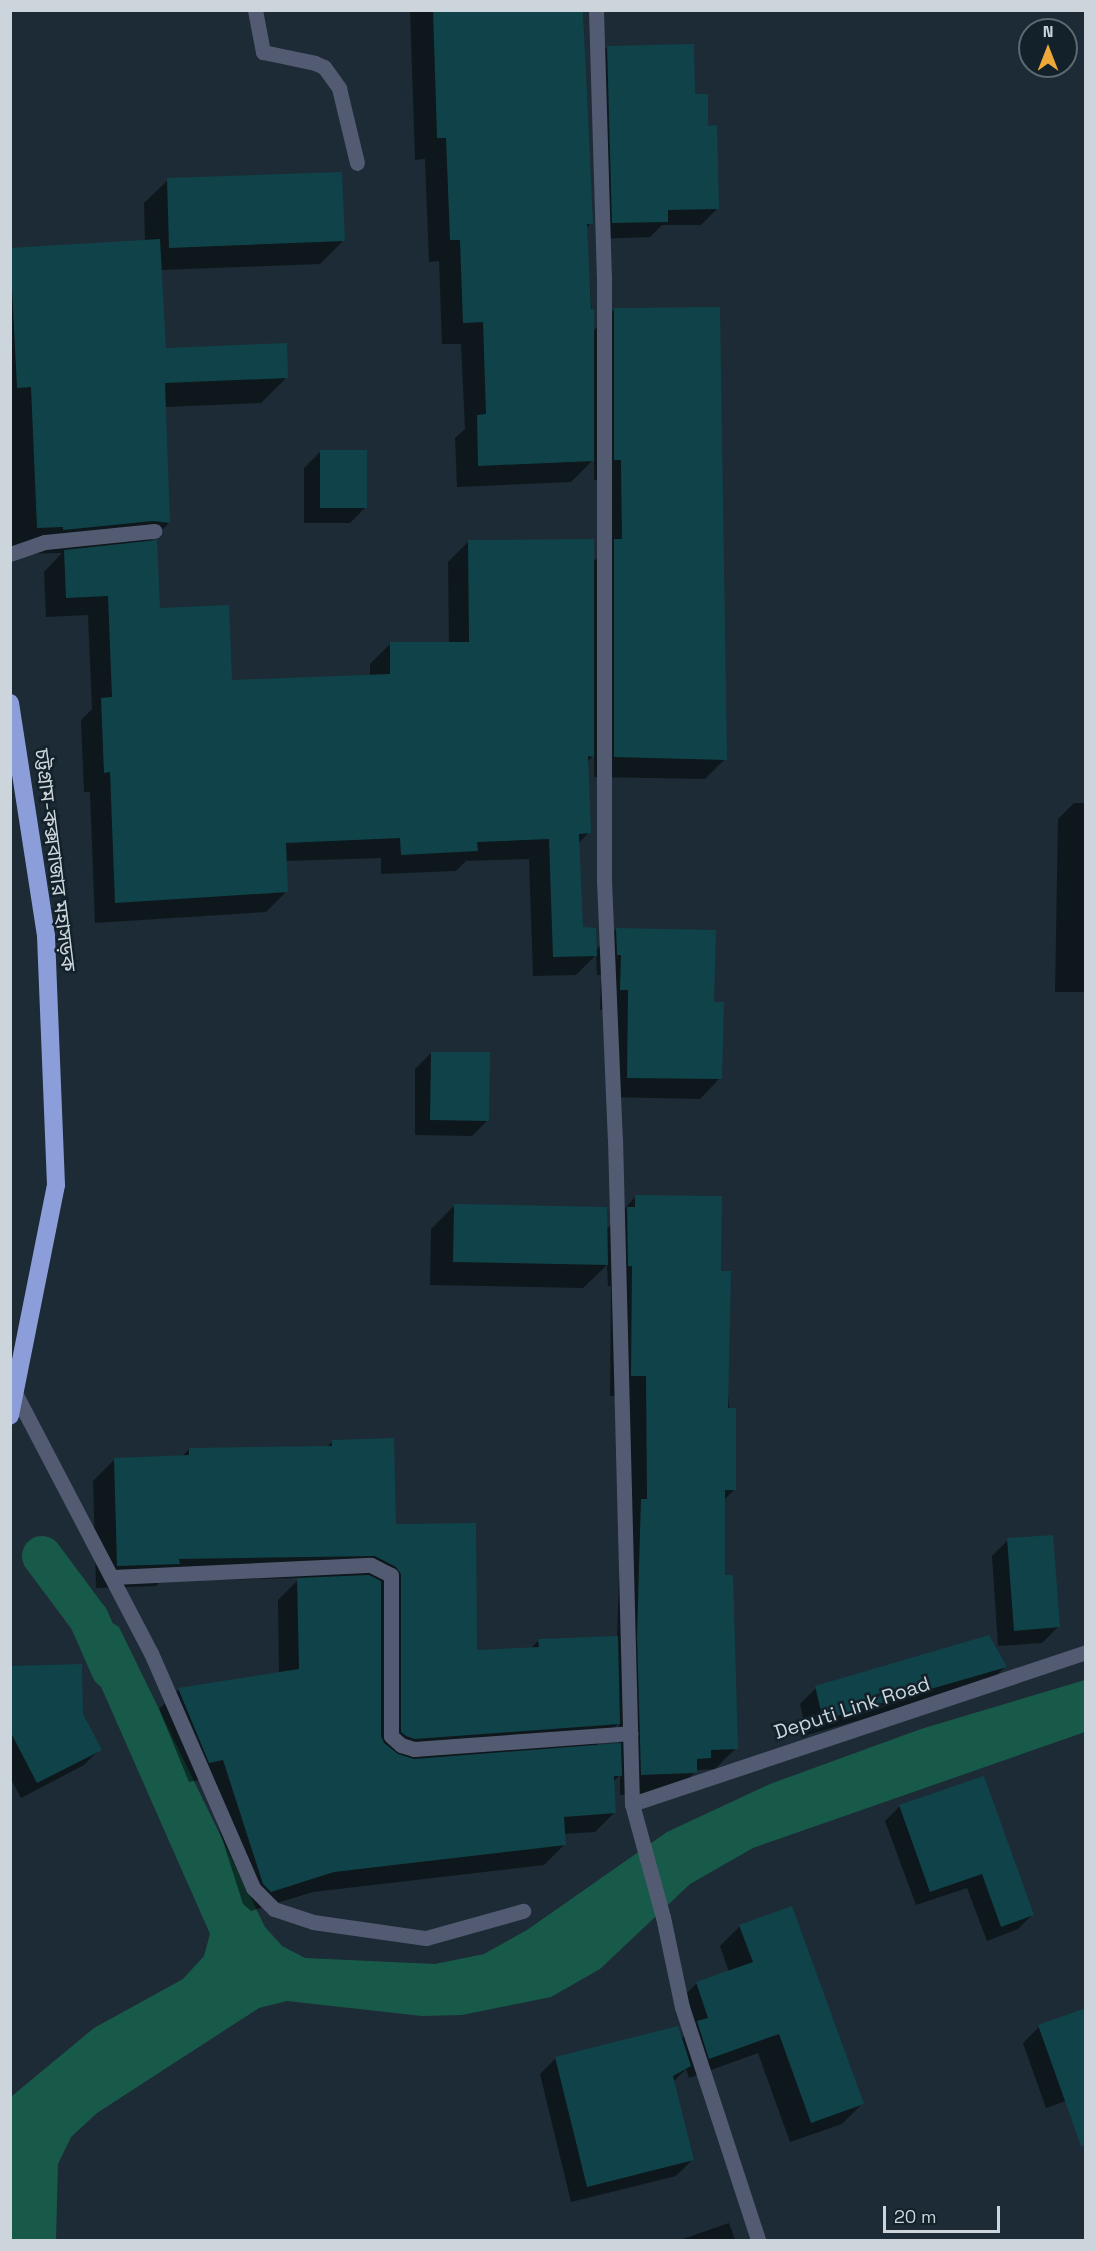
<!DOCTYPE html>
<meta charset="utf-8">
<style>
body{margin:0}
#map{position:relative;width:1096px;height:2251px;overflow:hidden;background:#1c2b35;font-family:"Space Grotesk","Noto Sans Bengali",sans-serif}
div>[style]{position:absolute}
.water>*{inset:0;background:#185a4a}
.shadow>*{inset:0;background:#0007}
.canal>*{height:40px;margin:-20px;padding:0 20px;transform-origin:20px;border-radius:20px;background:#185a4a}
.building>*{inset:0;background:#104349}
.minor>*{height:15px;margin:-7.5px;padding:0 7.5px;transform-origin:7.5px;border-radius:7.5px;background:#535b73}
.highway>*{height:18px;margin:-9px;padding:0 9px;transform-origin:9px;border-radius:9px;background:#8b9ed9}
span{translate:-50% -50%;white-space:nowrap;text-align:center;line-height:1.15;-webkit-text-stroke:5px #13212b;paint-order:stroke}
.street-label{font-size:20px;color:#ccd5db}
.frame{position:absolute;inset:0;border:12px solid #ccd5db;pointer-events:none}
.north{position:absolute;left:1018px;top:18px;width:60px;height:60px;box-sizing:border-box;background:#13212b;border:2px solid #5d6971;border-radius:50%;rotate:0deg;font-size:16px;font-weight:700;line-height:24px;text-align:center;color:#ccd5db}
.north::after{content:'';display:block;margin:auto;width:21px;height:27px;background:#eca93a;clip-path:polygon(50% 0,100% 100%,50% 72%,0 100%)}
.scale{position:absolute;left:883px;top:2206px;width:117px;height:27px;box-sizing:border-box;border:3px solid #ccd5db;border-top:0;padding-left:8px;font-size:18px;line-height:21px;white-space:nowrap;color:#ccd5db;-webkit-text-stroke:4px #13212b;paint-order:stroke}
</style>
<div id="map">
<div class="water">
<div style="clip-path:polygon(89px 1619px,106px 1619px,119px 1627px,265px 1927px,282px 1946px,305px 1958px,435px 1964px,484px 1954px,527px 1930px,667px 1832px,770px 1784px,921px 1729px,1085px 1680px,1085px 1732px,753px 1848px,690px 1884px,600px 1969px,551px 1997px,462px 2015px,422px 2016px,287px 2001px,259px 2008px,97px 2113px,71px 2137px,58px 2164px,56px 2240px,11px 2240px,12px 2096px,94px 2028px,183px 1979px,204px 1956px,210px 1934px,84px 1648px,81px 1634px)"></div>
</div>
<div class="shadow">
<div style="clip-path:polygon(410px 10px,583px 10px,591px 223px,586px 228px,593px 331px,614px 310px,725px 759px,705px 779px,594px 777px,594px 755px,587px 762px,589px 832px,578px 844px,581px 929px,596px 950px,616px 929px,713px 1003px,720px 1078px,700px 1099px,607px 1097px,608px 1010px,600px 1010px,601px 975px,597px 975px,596px 955px,576px 975px,533px 976px,529px 859px,466px 861px,456px 871px,381px 874px,381px 858px,285px 861px,286px 892px,266px 912px,95px 923px,90px 792px,84px 792px,81px 720px,92px 709px,88px 615px,46px 617px,44px 572px,62px 553px,11px 554px,10px 249px,145px 241px,144px 203px,168px 180px,343px 241px,320px 264px,160px 270px,164px 349px,287px 377px,261px 403px,165px 407px,169px 523px,150px 542px,159px 610px,230px 682px,370px 676px,370px 664px,391px 643px,449px 643px,448px 562px,468px 542px,593px 562px,603px 552px,601px 480px,594px 480px,594px 459px,571px 482px,457px 487px,455px 438px,465px 429px,461px 344px,442px 344px,439px 261px,429px 262px,425px 159px,415px 160px)"></div>
<div style="clip-path:polygon(607px 47px,694px 96px,707px 127px,717px 209px,701px 225px,662px 225px,650px 237px,597px 239px,591px 63px)"></div>
<div style="clip-path:polygon(321px 451px,366px 507px,350px 523px,304px 523px,304px 468px)"></div>
<div style="clip-path:polygon(1074px 803px,1086px 803px,1086px 992px,1055px 992px,1058px 819px)"></div>
<div style="clip-path:polygon(431px 1053px,488px 1120px,472px 1136px,415px 1135px,415px 1069px)"></div>
<div style="clip-path:polygon(evenodd,636px 1196px,719px 1273px,735px 1489px,724px 1500px,723px 1576px,736px 1748px,715px 1769px,697px 1770px,675px 1792px,620px 1795px,620px 1775px,613px 1782px,615px 1812px,595px 1832px,563px 1834px,564px 1845px,544px 1865px,313px 1892px,251px 1911px,243px 1904px,203px 1779px,189px 1782px,159px 1709px,179px 1689px,279px 1673px,278px 1600px,300px 1578px,161px 1581px,156px 1586px,96px 1588px,93px 1481px,115px 1459px,182px 1457px,189px 1449px,327px 1447px,333px 1441px,395px 1526px,476px 1652px,530px 1649px,539px 1640px,617px 1638px,625px 1396px,610px 1396px,611px 1286px,608px 1286px,607px 1265px,583px 1288px,430px 1285px,431px 1229px,455px 1205px,606px 1230px,636px 1196px,619px 1723px,619px 1745px,595px 1747px,619px 1723px)"></div>
<div style="clip-path:polygon(1008px 1540px,1058px 1627px,1042px 1643px,998px 1646px,992px 1556px)"></div>
<div style="clip-path:polygon(10px 1667px,82px 1715px,100px 1749px,84px 1765px,21px 1798px,10px 1777px)"></div>
<div style="clip-path:polygon(1005px 1667px,989px 1683px,807px 1735px,800px 1704px,816px 1688px)"></div>
<div style="clip-path:polygon(900px 1806px,1032px 1915px,1018px 1929px,987px 1941px,967px 1888px,916px 1905px,885px 1821px)"></div>
<div style="clip-path:polygon(740px 1926px,862px 2104px,842px 2124px,790px 2142px,758px 2053px,689px 2078px,686px 2069px,673px 2082px,692px 2160px,676px 2176px,571px 2202px,540px 2074px,556px 2058px,681px 2039px,686px 2034px,676px 2004px,696px 1984px,729px 1972px,720px 1946px)"></div>
<div style="clip-path:polygon(1039px 2027px,1086px 2094px,1046px 2108px,1023px 2043px)"></div>
<div style="clip-path:polygon(729px 2223px,735px 2240px,680px 2240px)"></div>
</div>
<div class="canal">
<div style="left:42px;top:1556px;width:79px;rotate:53.3deg"></div>
<div style="left:89px;top:1619px;width:55px;rotate:66.3deg"></div>
</div>
<div class="building">
<div style="clip-path:polygon(433px 10px,583px 10px,593px 224px,587px 224px,591px 309px,594px 309px,594px 461px,478px 466px,477px 415px,486px 414px,483px 322px,463px 323px,460px 240px,450px 240px,446px 138px,437px 138px)"></div>
<div style="clip-path:polygon(694px 44px,695px 94px,708px 94px,708px 126px,717px 125px,719px 209px,668px 210px,668px 222px,612px 223px,607px 46px)"></div>
<div style="clip-path:polygon(342px 172px,345px 241px,169px 248px,167px 178px)"></div>
<div style="clip-path:polygon(160px 239px,166px 348px,287px 343px,288px 378px,165px 383px,170px 523px,153px 521px,63px 530px,63px 527px,37px 528px,31px 387px,17px 388px,10px 248px)"></div>
<div style="clip-path:polygon(720px 307px,727px 760px,614px 757px,614px 539px,622px 539px,621px 465px,621px 460px,614px 460px,614px 308px)"></div>
<div style="clip-path:polygon(320px 450px,367px 450px,367px 508px,320px 508px)"></div>
<div style="clip-path:polygon(594px 539px,594px 757px,588px 756px,591px 833px,579px 834px,583px 927px,596px 928px,597px 956px,553px 957px,549px 839px,477px 842px,478px 851px,401px 855px,400px 838px,286px 843px,288px 892px,115px 903px,110px 772px,104px 773px,101px 698px,112px 697px,108px 596px,66px 598px,64px 550px,157px 540px,160px 608px,229px 605px,232px 680px,390px 674px,390px 642px,469px 642px,468px 540px)"></div>
<div style="clip-path:polygon(616px 928px,716px 930px,714px 1002px,724px 1002px,722px 1079px,627px 1078px,628px 990px,620px 990px,621px 955px,617px 955px)"></div>
<div style="clip-path:polygon(431px 1052px,490px 1052px,489px 1121px,430px 1120px)"></div>
<div style="clip-path:polygon(635px 1195px,722px 1196px,721px 1271px,731px 1271px,728px 1408px,736px 1408px,736px 1490px,725px 1490px,725px 1575px,733px 1575px,738px 1749px,711px 1750px,711px 1758px,697px 1759px,697px 1772px,693px 1773px,641px 1775px,637px 1635px,641px 1499px,647px 1499px,646px 1376px,631px 1376px,632px 1266px,628px 1266px,627px 1207px,635px 1207px)"></div>
<div style="clip-path:polygon(454px 1204px,607px 1207px,608px 1265px,453px 1262px)"></div>
<div style="clip-path:polygon(394px 1438px,396px 1524px,476px 1523px,477px 1650px,539px 1647px,538px 1639px,618px 1636px,620px 1724px,415px 1739px,406px 1736px,401px 1732px,401px 1574px,396px 1567px,375px 1556px,179px 1559px,180px 1564px,117px 1566px,114px 1458px,189px 1455px,189px 1448px,332px 1446px,332px 1440px)"></div>
<div style="clip-path:polygon(1053px 1535px,1060px 1627px,1014px 1631px,1007px 1538px)"></div>
<div style="clip-path:polygon(369px 1575px,381px 1581px,381px 1736px,384px 1743px,398px 1754px,414px 1759px,621px 1743px,622px 1776px,614px 1776px,616px 1813px,564px 1817px,566px 1845px,334px 1872px,271px 1892px,263px 1884px,223px 1760px,209px 1763px,178px 1688px,299px 1669px,297px 1578px)"></div>
<div style="clip-path:polygon(989px 1635px,1007px 1667px,823px 1720px,815px 1686px)"></div>
<div style="clip-path:polygon(82px 1664px,83px 1714px,102px 1750px,37px 1783px,10px 1731px,10px 1666px)"></div>
<div style="clip-path:polygon(984px 1776px,1034px 1915px,1001px 1927px,982px 1874px,930px 1892px,899px 1805px)"></div>
<div style="clip-path:polygon(792px 1906px,864px 2104px,811px 2123px,779px 2034px,709px 2059px,697px 2021px,708px 2018px,696px 1982px,753px 1962px,739px 1925px)"></div>
<div style="clip-path:polygon(1086px 2008px,1086px 2145px,1081px 2146px,1038px 2025px)"></div>
<div style="clip-path:polygon(678px 2026px,691px 2066px,673px 2076px,694px 2160px,587px 2187px,555px 2057px)"></div>
</div>
<div class="minor">
<div style="left:255px;top:10px;width:43px;rotate:79.2deg"></div>
<div style="left:263px;top:52px;width:53px;rotate:11.9deg"></div>
<div style="left:315px;top:63px;width:10px;rotate:24deg"></div>
<div style="left:324px;top:67px;width:26px;rotate:54deg"></div>
<div style="left:339px;top:88px;width:77px;rotate:76.5deg"></div>
<div style="left:596px;top:10px;width:268px;rotate:88.3deg"></div>
<div style="left:604px;top:278px;width:602px;rotate:90deg"></div>
<div style="left:604px;top:880px;width:258px;rotate:87.6deg"></div>
<div style="left:615px;top:1138px;width:666px;rotate:88.54deg"></div>
<div style="left:632px;top:1804px;width:117px;rotate:74.7deg"></div>
<div style="left:663px;top:1917px;width:92px;rotate:78.1deg"></div>
<div style="left:682px;top:2007px;width:245px;rotate:71.9deg"></div>
<div style="left:10px;top:554px;width:37px;rotate:-19deg"></div>
<div style="left:45px;top:542px;width:110px;rotate:-5.8deg"></div>
<div style="left:15px;top:1393px;width:293px;rotate:62.4deg"></div>
<div style="left:151px;top:1653px;width:256px;rotate:66.5deg"></div>
<div style="left:253px;top:1888px;width:30px;rotate:45deg"></div>
<div style="left:274px;top:1909px;width:41px;rotate:18.4deg"></div>
<div style="left:313px;top:1922px;width:114px;rotate:8.1deg"></div>
<div style="left:426px;top:1938px;width:101px;rotate:-15.6deg"></div>
<div style="left:113px;top:1577px;width:258px;rotate:-2.7deg"></div>
<div style="left:371px;top:1565px;width:22px;rotate:27deg"></div>
<div style="left:391px;top:1575px;width:161px;rotate:90deg"></div>
<div style="left:391px;top:1736px;width:13px;rotate:42deg"></div>
<div style="left:401px;top:1745px;width:14px;rotate:17deg"></div>
<div style="left:414px;top:1749px;width:217px;rotate:-4.2deg"></div>
<div style="left:632px;top:1804px;width:479px;rotate:-18.5deg"></div>
</div>
<div class="highway">
<div style="left:10px;top:703px;width:236px;rotate:81.2deg"></div>
<div style="left:46px;top:936px;width:249px;rotate:87.7deg"></div>
<div style="left:56px;top:1185px;width:235px;rotate:101.3deg"></div>
</div>
<div class="street-label">
<span style="left:55px;top:860px;rotate:83deg">চট্টগ্রাম-কক্সবাজার মহাসড়ক</span>
<span style="left:852px;top:1708px;rotate:-18deg">Deputi Link Road</span>
</div>
<div class="frame"></div>
<div class="north">N</div>
<div class="scale">20 m</div>
</div>
